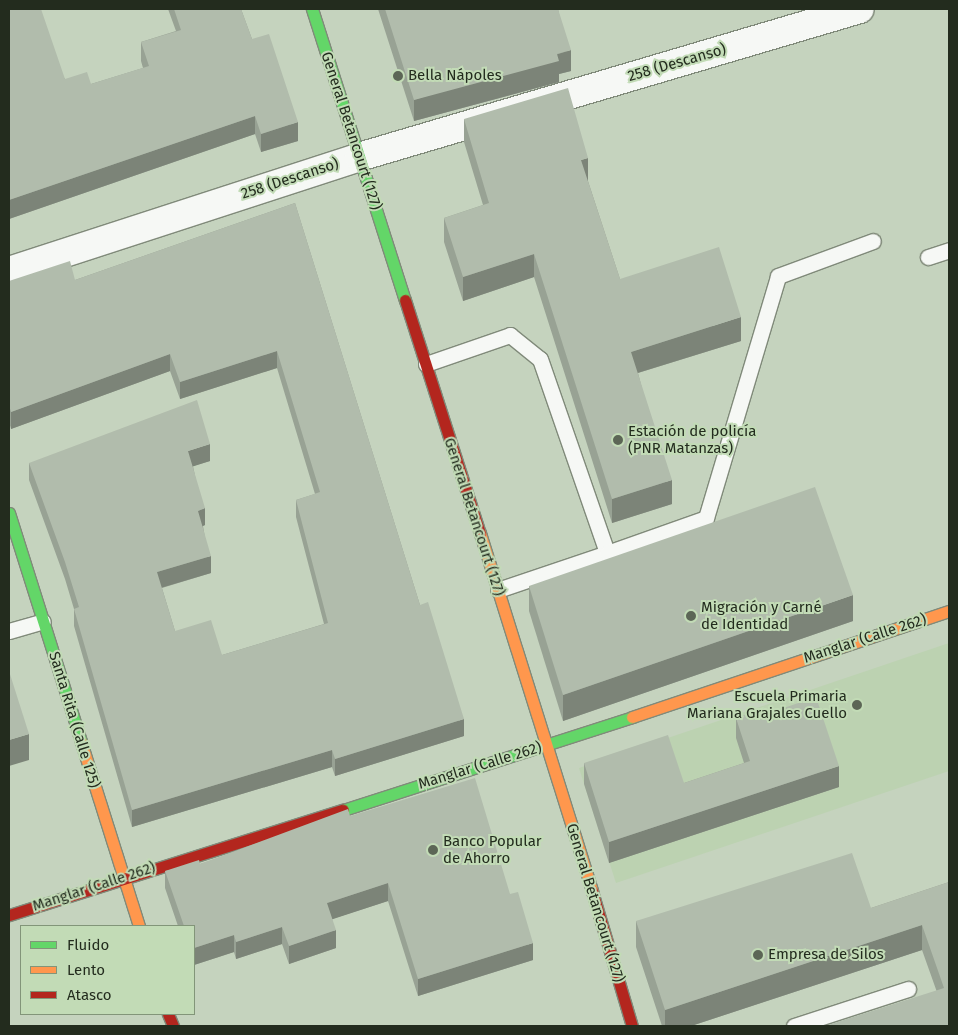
<!DOCTYPE html>
<meta charset="utf-8">
<style>
body{margin:0}
#map{position:relative;width:958px;height:1035px;overflow:hidden;background:#c5d3be;font-family:"Fira Sans",sans-serif}
div>[style]{position:absolute}
.built>*{inset:0;background:#bcd2b1}
.roads{filter:drop-shadow(1px 0 #808a7a) drop-shadow(-1px 0 #808a7a) drop-shadow(0 1px #808a7a) drop-shadow(0 -1px #808a7a)}
.lane>*{height:15px;margin:-7.5px;padding:0 7.5px;transform-origin:7.5px;border-radius:7.5px;background:#f6f8f5}
.street>*{height:28px;margin:-14px;padding:0 14px;transform-origin:14px;border-radius:14px;background:#f6f8f5}
.fast>*{height:11px;margin:-5.5px;padding:0 5.5px;transform-origin:5.5px;border-radius:5.5px;background:#63d668}
.slow>*{height:11px;margin:-5.5px;padding:0 5.5px;transform-origin:5.5px;border-radius:5.5px;background:#ff974d}
.jam>*{height:11px;margin:-5.5px;padding:0 5.5px;transform-origin:5.5px;border-radius:5.5px;background:#b3261e}
.wall>*{inset:0;background:#98a294}
.shaded-wall>*{inset:0;background:#7c8478}
.building>*{inset:0;background:#b1bcac}
.dots>*{width:14px;height:14px;translate:-50% -50%;box-sizing:border-box;border:2px solid #c2dbb6;border-radius:50%}
span{translate:-50% -50%;white-space:nowrap;text-align:center;line-height:1.15;-webkit-text-stroke:4px #c2dbb6;paint-order:stroke}
.street-label{font-size:15px;color:#232c1e}
.poi-label{font-size:15px;color:#232c1e}
.left{translate:0 -50%;text-align:left}
.right{translate:-100% -50%;text-align:right}
.frame{position:absolute;inset:0;border:10px solid #232c1e;pointer-events:none}
.legend{position:absolute;left:20px;top:925px;width:175px;height:90px;box-sizing:border-box;background:#c2dbb6;border:1px solid #829579;margin:0;padding:6px 9px;list-style:none;font-size:15px;color:#232c1e}
.legend li{display:flex;align-items:center;gap:10px;height:25px}
.legend b{width:25px;border:1px solid #829579}
</style>
<div id="map">
<div class="built">
<div style="clip-path:polygon(949px 643px,949px 771px,616px 883px,579px 768px)"></div>
</div>
<div class="roads">
<div class="lane">
<div style="left:928px;top:257px;width:22px;rotate:-18deg"></div>
<div style="left:426px;top:364px;width:89px;rotate:-19deg"></div>
<div style="left:510px;top:335px;width:38px;rotate:39deg"></div>
<div style="left:540px;top:359px;width:205px;rotate:70.9deg"></div>
<div style="left:607px;top:553px;width:115px;rotate:161.3deg"></div>
<div style="left:607px;top:553px;width:105px;rotate:-19.5deg"></div>
<div style="left:706px;top:518px;width:252px;rotate:-73.4deg"></div>
<div style="left:778px;top:276px;width:101px;rotate:-20.2deg"></div>
<div style="left:9px;top:631px;width:35px;rotate:-16deg"></div>
<div style="left:794px;top:1026px;width:120px;rotate:-18deg"></div>
</div>
<div class="street">
<div style="left:9px;top:271px;width:368px;rotate:-18deg"></div>
<div style="left:359px;top:157px;width:522px;rotate:-16.46deg"></div>
</div>
<div class="fast">
<div style="left:312px;top:9px;width:305px;rotate:72.3deg"></div>
<div style="left:9px;top:513px;width:240px;rotate:72.5deg"></div>
<div style="left:343px;top:810px;width:304px;rotate:-17.8deg"></div>
</div>
<div class="slow">
<div style="left:480px;top:533px;width:375px;rotate:72.6deg"></div>
<div style="left:632px;top:717px;width:334px;rotate:-18.5deg"></div>
<div style="left:81px;top:742px;width:193px;rotate:72.5deg"></div>
</div>
<div class="jam">
<div style="left:405px;top:300px;width:245px;rotate:72.2deg"></div>
<div style="left:592px;top:891px;width:141px;rotate:73.5deg"></div>
<div style="left:9px;top:915px;width:350px;rotate:-17.5deg"></div>
<div style="left:168px;top:1014px;width:13px;rotate:67deg"></div>
</div>
</div>
<div class="wall">
<div style="clip-path:polygon(9px 9px,65px 79px,91px 84px,143px 68px,141px 61px,141px 42px,176px 31px,168px 9px,241px 9px,252px 39px,298px 141px,261px 152px,255px 134px,9px 219px)"></div>
<div style="clip-path:polygon(378px 9px,558px 9px,571px 71px,559px 74px,559px 82px,414px 121px)"></div>
<div style="clip-path:polygon(464px 119px,588px 181px,620px 279px,741px 341px,638px 373px,672px 504px,612px 523px,534px 277px,463px 301px,444px 242px,444px 218px,483px 205px,464px 142px)"></div>
<div style="clip-path:polygon(295px 203px,420px 605px,464px 736px,335px 776px,332px 767px,132px 827px,74px 626px,74px 609px,65px 579px,29px 480px,29px 463px,210px 461px,193px 466px,205px 525px,203px 526px,211px 573px,162px 588px,175px 631px,222px 655px,324px 624px,296px 517px,296px 500px,315px 494px,277px 368px,180px 399px,170px 371px,11px 429px,9px 422px,9px 281px,75px 280px)"></div>
<div style="clip-path:polygon(529px 586px,853px 621px,563px 721px,529px 611px)"></div>
<div style="clip-path:polygon(766px 714px,839px 787px,609px 863px,584px 784px,584px 763px,684px 783px,744px 763px,736px 738px,736px 718px)"></div>
<div style="clip-path:polygon(350px 816px,510px 894px,533px 960px,418px 996px,388px 901px,332px 919px,336px 948px,289px 964px,282px 944px,236px 959px,234px 952px,194px 965px,194px 926px,178px 926px,165px 888px,165px 871px,200px 864px)"></div>
<div style="clip-path:polygon(949px 882px,949px 1026px,922px 950px,691px 1026px,662px 1026px,636px 947px,636px 921px,871px 908px)"></div>
</div>
<div class="shaded-wall">
<div style="clip-path:polygon(571px 50px,571px 71px,559px 74px,559px 82px,414px 121px,414px 100px)"></div>
<div style="clip-path:polygon(255px 116px,255px 134px,9px 219px,9px 200px)"></div>
<div style="clip-path:polygon(298px 122px,298px 141px,261px 152px,261px 134px)"></div>
<div style="clip-path:polygon(588px 158px,588px 181px,581px 184px,581px 160px)"></div>
<div style="clip-path:polygon(534px 254px,534px 277px,463px 301px,463px 277px)"></div>
<div style="clip-path:polygon(741px 317px,741px 341px,631px 375px,631px 352px)"></div>
<div style="clip-path:polygon(277px 351px,277px 368px,180px 399px,180px 382px)"></div>
<div style="clip-path:polygon(170px 354px,170px 371px,11px 429px,11px 412px)"></div>
<div style="clip-path:polygon(210px 444px,210px 461px,188px 468px,188px 451px)"></div>
<div style="clip-path:polygon(672px 480px,672px 504px,612px 523px,612px 499px)"></div>
<div style="clip-path:polygon(205px 508px,205px 525px,198px 528px,198px 511px)"></div>
<div style="clip-path:polygon(211px 556px,211px 573px,157px 589px,157px 572px)"></div>
<div style="clip-path:polygon(853px 595px,853px 621px,563px 721px,563px 695px)"></div>
<div style="clip-path:polygon(464px 719px,464px 736px,335px 776px,335px 759px)"></div>
<div style="clip-path:polygon(29px 734px,29px 760px,9px 766px,9px 740px)"></div>
<div style="clip-path:polygon(332px 750px,332px 767px,132px 827px,132px 810px)"></div>
<div style="clip-path:polygon(839px 766px,839px 787px,609px 863px,609px 842px)"></div>
<div style="clip-path:polygon(388px 883px,388px 901px,327px 921px,327px 903px)"></div>
<div style="clip-path:polygon(922px 925px,922px 950px,691px 1026px,665px 1026px,665px 1010px)"></div>
<div style="clip-path:polygon(282px 927px,282px 944px,236px 959px,236px 942px)"></div>
<div style="clip-path:polygon(336px 930px,336px 948px,289px 964px,289px 946px)"></div>
<div style="clip-path:polygon(234px 935px,234px 952px,194px 965px,194px 948px)"></div>
<div style="clip-path:polygon(533px 943px,533px 960px,418px 996px,418px 979px)"></div>
</div>
<div class="building">
<div style="clip-path:polygon(9px 9px,41px 9px,65px 79px,87px 72px,91px 84px,149px 66px,141px 42px,181px 30px,174px 9px,241px 9px,252px 39px,269px 34px,298px 122px,261px 134px,255px 116px,9px 200px)"></div>
<div style="clip-path:polygon(385px 9px,558px 9px,571px 50px,557px 54px,559px 61px,414px 100px)"></div>
<div style="clip-path:polygon(568px 88px,588px 158px,581px 160px,620px 279px,719px 247px,741px 317px,631px 352px,672px 480px,612px 499px,534px 254px,463px 277px,444px 218px,489px 203px,464px 119px)"></div>
<div style="clip-path:polygon(295px 203px,420px 605px,428px 602px,464px 719px,335px 759px,332px 750px,132px 810px,74px 609px,79px 607px,65px 562px,29px 463px,197px 400px,210px 444px,188px 451px,205px 508px,198px 511px,211px 556px,157px 572px,175px 631px,211px 620px,222px 655px,328px 623px,296px 500px,320px 492px,277px 351px,180px 382px,170px 354px,11px 412px,9px 405px,9px 281px,70px 261px,75px 280px)"></div>
<div style="clip-path:polygon(815px 487px,853px 595px,563px 695px,529px 586px)"></div>
<div style="clip-path:polygon(9px 671px,29px 734px,9px 740px)"></div>
<div style="clip-path:polygon(816px 697px,839px 766px,609px 842px,584px 763px,668px 735px,684px 783px,750px 761px,736px 718px,764px 708px,766px 714px)"></div>
<div style="clip-path:polygon(475px 778px,510px 894px,518px 892px,533px 943px,418px 979px,388px 883px,327px 903px,336px 930px,289px 946px,282px 927px,236px 942px,234px 935px,194px 948px,194px 926px,184px 926px,165px 871px,199px 860px,200px 864px,348px 809px,350px 816px)"></div>
<div style="clip-path:polygon(852px 853px,871px 908px,949px 882px,949px 1026px,825px 1026px,944px 988px,922px 925px,665px 1010px,636px 921px)"></div>
</div>
<div class="dots">
<div style="left:398px;top:76px;background:#5c6656"></div>
<div style="left:618px;top:440px;background:#5c6656"></div>
<div style="left:691px;top:616px;background:#5c6656"></div>
<div style="left:857px;top:705px;background:#5c6656"></div>
<div style="left:433px;top:850px;background:#5c6656"></div>
<div style="left:758px;top:955px;background:#5c6656"></div>
</div>
<div class="street-label">
<span style="left:677px;top:63px;rotate:-16deg">258 (Descanso)</span>
<span style="left:351px;top:131px;rotate:72deg">General Betancourt (127)</span>
<span style="left:290px;top:179px;rotate:-18deg">258 (Descanso)</span>
<span style="left:474px;top:517px;rotate:72deg">General Betancourt (127)</span>
<span style="left:865px;top:639px;rotate:-18deg">Manglar (Calle 262)</span>
<span style="left:74px;top:720px;rotate:73deg">Santa Rita (Calle 125)</span>
<span style="left:480px;top:766px;rotate:-17deg">Manglar (Calle 262)</span>
<span style="left:94px;top:887px;rotate:-18deg">Manglar (Calle 262)</span>
<span style="left:595px;top:903px;rotate:73deg">General Betancourt (127)</span>
</div>
<div class="poi-label">
<span class="left" style="left:408px;top:76px">Bella Nápoles</span>
<span class="left" style="left:628px;top:440px">Estación de policía<br>(PNR Matanzas)</span>
<span class="left" style="left:701px;top:616px">Migración y Carné<br>de Identidad</span>
<span class="right" style="left:847px;top:705px">Escuela Primaria<br>Mariana Grajales Cuello</span>
<span class="left" style="left:443px;top:850px">Banco Popular<br>de Ahorro</span>
<span class="left" style="left:768px;top:955px">Empresa de Silos</span>
</div>
<div class="frame"></div>
<ul class="legend">
<li><b style="height:6px;background:#63d668"></b>Fluido</li>
<li><b style="height:6px;background:#ff974d"></b>Lento</li>
<li><b style="height:6px;background:#b3261e"></b>Atasco</li>
</ul>
</div>
